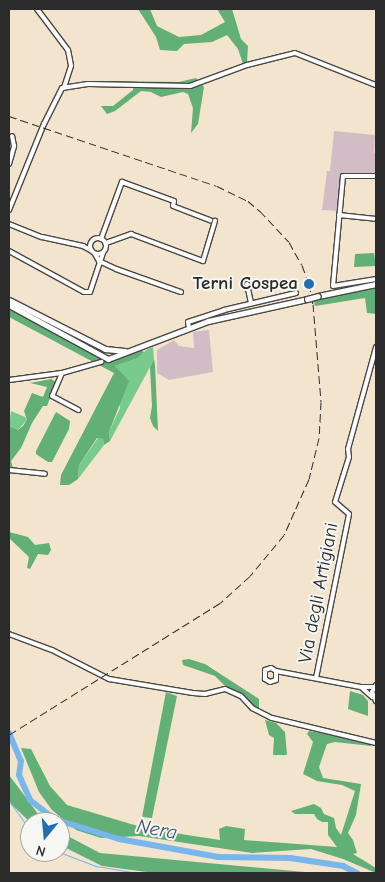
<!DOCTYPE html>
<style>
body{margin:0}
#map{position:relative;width:385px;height:882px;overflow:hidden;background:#f3e4cd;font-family:"Comic Neue",sans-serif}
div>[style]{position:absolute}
.industrial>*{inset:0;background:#d2bdc7}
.green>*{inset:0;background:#78cb8d}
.forest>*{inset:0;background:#62af78}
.stream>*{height:1px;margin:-0.5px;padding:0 0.5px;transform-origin:0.5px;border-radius:0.5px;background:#77b7eb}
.river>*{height:6px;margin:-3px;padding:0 3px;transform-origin:3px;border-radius:3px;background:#77b7eb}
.roads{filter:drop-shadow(1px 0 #494743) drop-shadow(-1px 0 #494743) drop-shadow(0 1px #494743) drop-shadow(0 -1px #494743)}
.minor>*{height:4px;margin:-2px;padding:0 2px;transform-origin:2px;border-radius:2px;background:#fff}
.minor>.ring{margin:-2px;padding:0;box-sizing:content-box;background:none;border:4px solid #fff;border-radius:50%}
.major>*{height:5px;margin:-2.5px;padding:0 2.5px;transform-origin:2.5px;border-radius:2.5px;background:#fff}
.rail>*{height:1px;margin-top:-0.5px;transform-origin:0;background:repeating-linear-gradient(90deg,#2b2b2b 0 8px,transparent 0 12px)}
.bridges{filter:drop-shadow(1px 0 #494743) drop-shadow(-1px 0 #494743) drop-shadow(0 1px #494743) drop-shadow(0 -1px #494743)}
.major-bridge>*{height:5px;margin:-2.5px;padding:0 2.5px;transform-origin:2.5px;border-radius:2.5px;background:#fff}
.dots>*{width:14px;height:14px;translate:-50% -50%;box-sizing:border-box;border:2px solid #f6f6f2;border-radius:50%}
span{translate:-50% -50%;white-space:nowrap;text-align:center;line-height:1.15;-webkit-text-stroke:4px #f6f6f2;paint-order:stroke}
.poi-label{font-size:19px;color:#2b2b2b;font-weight:700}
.right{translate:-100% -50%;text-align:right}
.street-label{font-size:19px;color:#2b2b2b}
.water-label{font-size:20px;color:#425565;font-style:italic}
.frame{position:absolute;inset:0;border:10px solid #2b2b2b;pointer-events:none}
.north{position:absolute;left:20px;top:812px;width:50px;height:50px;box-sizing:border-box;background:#f6f6f2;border:1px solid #a5a5a2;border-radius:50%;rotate:197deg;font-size:14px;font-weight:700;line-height:20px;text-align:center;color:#2b2b2b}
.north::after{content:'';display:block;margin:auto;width:18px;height:22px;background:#1f6fb2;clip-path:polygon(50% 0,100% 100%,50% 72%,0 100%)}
</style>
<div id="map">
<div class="industrial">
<div style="clip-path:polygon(334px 131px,375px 135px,374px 153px,376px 153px,376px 175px,342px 175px,338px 211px,322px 210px,327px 171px,330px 171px)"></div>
<div style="clip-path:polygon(209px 330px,213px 372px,169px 380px,157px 373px,157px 350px,174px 340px,179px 346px,194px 348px,193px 332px)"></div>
</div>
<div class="green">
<div style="clip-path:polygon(153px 347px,154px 359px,150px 367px,110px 441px,109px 432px,120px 408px,115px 366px,138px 358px,146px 350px)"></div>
<div style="clip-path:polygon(11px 411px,25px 417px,27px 420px,18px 430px,9px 426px)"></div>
<div style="clip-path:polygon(98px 438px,103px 439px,104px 445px,78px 479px,79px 465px)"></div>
</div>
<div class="forest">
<div style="clip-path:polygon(138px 9px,150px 9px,157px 26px,179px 37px,201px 35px,225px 22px,217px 9px,232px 9px,241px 39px,248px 46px,247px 62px,243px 64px,238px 49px,227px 35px,212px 42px,184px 44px,177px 51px,160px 50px,156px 37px)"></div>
<div style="clip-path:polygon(196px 78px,204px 87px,198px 124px,191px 133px,193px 108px,188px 94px,183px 92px,161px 97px,151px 92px,141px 91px,115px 111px,107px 114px,101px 106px,113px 106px,133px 90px,133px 87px,111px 88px,113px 81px,179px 82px)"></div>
<div style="clip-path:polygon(374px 253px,376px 266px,354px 267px,355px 254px)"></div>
<div style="clip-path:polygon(376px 288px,376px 314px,367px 313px,365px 298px,315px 306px,314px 301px,356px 290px)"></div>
<div style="clip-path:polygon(9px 307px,109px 362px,140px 350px,144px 352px,138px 358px,115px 366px,129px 381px,109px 432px,110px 441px,104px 445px,103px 439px,97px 438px,79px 465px,78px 479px,69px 485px,60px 485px,61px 475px,114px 373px,9px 317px)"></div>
<div style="clip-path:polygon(154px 359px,155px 365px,158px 431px,153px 426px,150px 418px,152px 406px,150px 367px)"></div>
<div style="clip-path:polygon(51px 379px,56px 382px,47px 406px,43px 406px,32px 423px,21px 448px,11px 461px,13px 468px,9px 468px,9px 426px,18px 430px,23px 426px,27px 420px,24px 411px,32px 393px,43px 397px,47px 387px,30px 383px)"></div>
<div style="clip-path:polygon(56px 412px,70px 421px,69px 429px,52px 462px,48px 462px,36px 454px,36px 451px)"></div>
<div style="clip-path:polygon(9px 532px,28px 537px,35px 545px,49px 543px,51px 550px,48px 555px,38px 554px,30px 569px,27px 568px,29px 557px,9px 538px)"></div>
<div style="clip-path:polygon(189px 659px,205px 664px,259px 699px,259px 710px,238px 693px,228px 689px,215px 676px,183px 665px,182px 660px)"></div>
<div style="clip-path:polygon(350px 691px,363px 695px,368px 701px,368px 716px,348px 709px)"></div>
<div style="clip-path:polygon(166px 692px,177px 696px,152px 818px,142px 817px)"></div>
<div style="clip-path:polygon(265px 720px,276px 723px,285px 732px,287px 755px,273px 755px,274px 738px,269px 735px)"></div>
<div style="clip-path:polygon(309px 731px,372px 742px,371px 746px,335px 742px,327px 744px,319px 767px,323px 778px,361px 784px,356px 815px,348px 833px,353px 840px,357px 853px,353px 854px,376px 868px,376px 873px,343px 859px,311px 849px,252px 853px,139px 836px,101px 838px,76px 830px,52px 810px,39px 792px,21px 748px,31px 749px,50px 786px,67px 805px,141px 827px,187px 835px,220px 840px,219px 829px,226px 826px,245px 829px,244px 840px,337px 847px,328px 835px,328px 822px,322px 822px,317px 819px,314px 814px,295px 814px,291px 811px,314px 804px,321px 808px,324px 814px,334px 818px,336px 828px,341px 835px,355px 791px,342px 785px,317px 781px,303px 774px,313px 742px,307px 734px)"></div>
<div style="clip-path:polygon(9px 775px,24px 795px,44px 822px,30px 822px,10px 803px)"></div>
<div style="clip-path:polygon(60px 832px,100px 853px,315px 873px,154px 873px,102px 866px,60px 845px)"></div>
</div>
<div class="stream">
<div style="left:9px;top:801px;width:36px;rotate:54deg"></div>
<div style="left:59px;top:852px;width:40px;rotate:21deg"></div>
<div style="left:96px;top:866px;width:42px;rotate:9.7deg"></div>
</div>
<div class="river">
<div style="left:9px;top:733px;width:30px;rotate:67deg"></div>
<div style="left:21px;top:761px;width:14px;rotate:98deg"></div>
<div style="left:19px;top:775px;width:27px;rotate:66deg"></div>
<div style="left:30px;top:800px;width:31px;rotate:38deg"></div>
<div style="left:54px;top:819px;width:68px;rotate:17.1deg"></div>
<div style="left:119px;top:839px;width:101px;rotate:10.3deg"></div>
<div style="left:218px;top:857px;width:72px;rotate:0.8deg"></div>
<div style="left:290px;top:858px;width:54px;rotate:8.6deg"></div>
<div style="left:343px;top:866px;width:16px;rotate:27deg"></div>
</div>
<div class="roads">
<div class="minor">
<div style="left:37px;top:9px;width:51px;rotate:52.9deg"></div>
<div style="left:68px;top:50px;width:16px;rotate:79deg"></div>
<div style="left:71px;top:66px;width:23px;rotate:108deg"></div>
<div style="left:9px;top:164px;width:19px;rotate:-74deg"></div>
<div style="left:14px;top:146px;width:10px;rotate:-101deg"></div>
<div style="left:376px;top:176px;width:33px;rotate:180deg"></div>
<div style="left:343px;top:176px;width:110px;rotate:95.2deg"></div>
<div style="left:333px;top:286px;width:44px;rotate:-9.2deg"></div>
<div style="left:9px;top:210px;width:93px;rotate:-67.9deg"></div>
<div style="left:44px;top:124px;width:40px;rotate:-63.4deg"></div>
<div style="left:62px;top:88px;width:26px;rotate:-9deg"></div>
<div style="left:88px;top:84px;width:102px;rotate:1.1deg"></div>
<div style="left:190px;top:86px;width:61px;rotate:-20.2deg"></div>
<div style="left:247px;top:65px;width:49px;rotate:-14deg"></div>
<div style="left:295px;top:53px;width:87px;rotate:21.6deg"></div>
<div style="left:339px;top:215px;width:37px;rotate:6deg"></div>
<div style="left:9px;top:224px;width:35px;rotate:22deg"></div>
<div style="left:42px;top:237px;width:42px;rotate:12.4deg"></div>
<div style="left:83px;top:246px;width:10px;rotate:29deg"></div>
<div class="ring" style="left:90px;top:238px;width:12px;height:12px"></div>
<div style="left:101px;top:239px;width:61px;rotate:-69.8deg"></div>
<div style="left:122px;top:182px;width:55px;rotate:20.1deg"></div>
<div style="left:174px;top:201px;width:5px;rotate:101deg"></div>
<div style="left:173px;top:206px;width:40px;rotate:21deg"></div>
<div style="left:106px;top:243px;width:27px;rotate:-20deg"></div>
<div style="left:131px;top:234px;width:77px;rotate:20.6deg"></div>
<div style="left:203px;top:261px;width:42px;rotate:-73.3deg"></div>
<div style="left:9px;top:251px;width:85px;rotate:28.7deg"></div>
<div style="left:84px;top:292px;width:6px"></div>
<div style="left:90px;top:292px;width:41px;rotate:-71.6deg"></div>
<div style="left:95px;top:254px;width:8px;rotate:60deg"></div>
<div style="left:99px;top:261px;width:19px;rotate:25deg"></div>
<div style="left:116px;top:269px;width:69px;rotate:19.5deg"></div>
<div style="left:247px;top:284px;width:19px;rotate:78deg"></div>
<div style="left:189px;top:328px;width:6px;rotate:-99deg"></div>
<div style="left:188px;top:322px;width:38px;rotate:-18deg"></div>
<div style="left:224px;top:310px;width:74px;rotate:-13.3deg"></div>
<div style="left:62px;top:373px;width:25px;rotate:113deg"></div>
<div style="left:52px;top:396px;width:30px;rotate:28deg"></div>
<div style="left:9px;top:380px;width:53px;rotate:-7.5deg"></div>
<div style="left:62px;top:373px;width:41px;rotate:-15.8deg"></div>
<div style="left:9px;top:470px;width:36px;rotate:6deg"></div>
<div style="left:9px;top:634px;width:46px;rotate:20.4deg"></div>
<div style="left:52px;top:650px;width:64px;rotate:27deg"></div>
<div style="left:109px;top:679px;width:85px;rotate:9.5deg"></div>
<div style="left:193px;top:693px;width:12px;rotate:5deg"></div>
<div style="left:205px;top:694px;width:21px;rotate:-14deg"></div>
<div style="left:225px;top:689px;width:17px;rotate:24deg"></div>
<div style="left:241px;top:696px;width:16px;rotate:47deg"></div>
<div style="left:252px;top:708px;width:22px;rotate:27deg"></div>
<div style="left:272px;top:718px;width:107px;rotate:13.5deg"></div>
<div style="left:276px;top:671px;width:9px;rotate:90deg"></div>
<div style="left:276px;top:680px;width:6px;rotate:162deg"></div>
<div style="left:270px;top:682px;width:6px;rotate:-149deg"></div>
<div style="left:265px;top:679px;width:9px;rotate:-90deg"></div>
<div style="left:265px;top:670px;width:6px;rotate:-18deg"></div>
<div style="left:271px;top:668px;width:6px;rotate:31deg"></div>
<div style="left:276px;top:671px;width:86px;rotate:10.7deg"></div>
<div style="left:361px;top:687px;width:12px"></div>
<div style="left:316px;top:678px;width:167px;rotate:-78.6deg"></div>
<div style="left:349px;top:514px;width:18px;rotate:-139deg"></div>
<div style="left:335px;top:502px;width:47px;rotate:-72.7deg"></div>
<div style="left:349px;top:457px;width:8px;rotate:-97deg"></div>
<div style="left:348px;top:449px;width:106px;rotate:-74.6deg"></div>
<div style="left:376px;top:685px;width:8px;rotate:120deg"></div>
<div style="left:372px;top:692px;width:10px;rotate:66deg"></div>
<div style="left:361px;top:687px;width:15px;rotate:42deg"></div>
</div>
<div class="major">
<div style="left:318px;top:296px;width:59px;rotate:-11.7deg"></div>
<div style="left:9px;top:300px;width:108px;rotate:27deg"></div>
<div style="left:105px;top:349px;width:20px;rotate:6deg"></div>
<div style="left:9px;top:305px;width:113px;rotate:28.6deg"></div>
<div style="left:108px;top:359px;width:107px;rotate:-20.8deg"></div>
<div style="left:208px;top:321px;width:101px;rotate:-12.5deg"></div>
</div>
</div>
<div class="rail">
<div style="left:9px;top:116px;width:219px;rotate:18.6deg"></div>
<div style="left:217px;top:186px;width:34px;rotate:26deg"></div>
<div style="left:248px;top:201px;width:16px;rotate:40deg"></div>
<div style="left:260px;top:211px;width:42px;rotate:46.9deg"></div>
<div style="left:289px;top:242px;width:26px;rotate:61deg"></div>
<div style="left:302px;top:265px;width:20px;rotate:70deg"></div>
<div style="left:309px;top:284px;width:20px;rotate:79deg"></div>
<div style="left:313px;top:304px;width:98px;rotate:85.3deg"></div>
<div style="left:321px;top:402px;width:36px;rotate:93deg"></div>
<div style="left:319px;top:438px;width:42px;rotate:103.7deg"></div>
<div style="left:309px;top:479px;width:61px;rotate:114.1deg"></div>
<div style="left:284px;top:535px;width:53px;rotate:129.7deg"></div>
<div style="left:250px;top:576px;width:40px;rotate:138deg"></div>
<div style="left:220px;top:603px;width:249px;rotate:148deg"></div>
</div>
<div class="bridges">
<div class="major-bridge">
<div style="left:307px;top:299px;width:11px;rotate:-15deg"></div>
</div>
</div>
<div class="dots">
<div style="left:309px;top:284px;background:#1f6fb2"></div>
</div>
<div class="poi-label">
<span class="right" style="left:298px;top:284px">Terni Cospea</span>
</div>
<div class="street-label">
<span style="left:319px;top:593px;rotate:-79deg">Via degli Artigiani</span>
</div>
<div class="water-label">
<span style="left:157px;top:829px;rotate:10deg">Nera</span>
</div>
<div class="frame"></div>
<div class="north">N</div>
</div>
